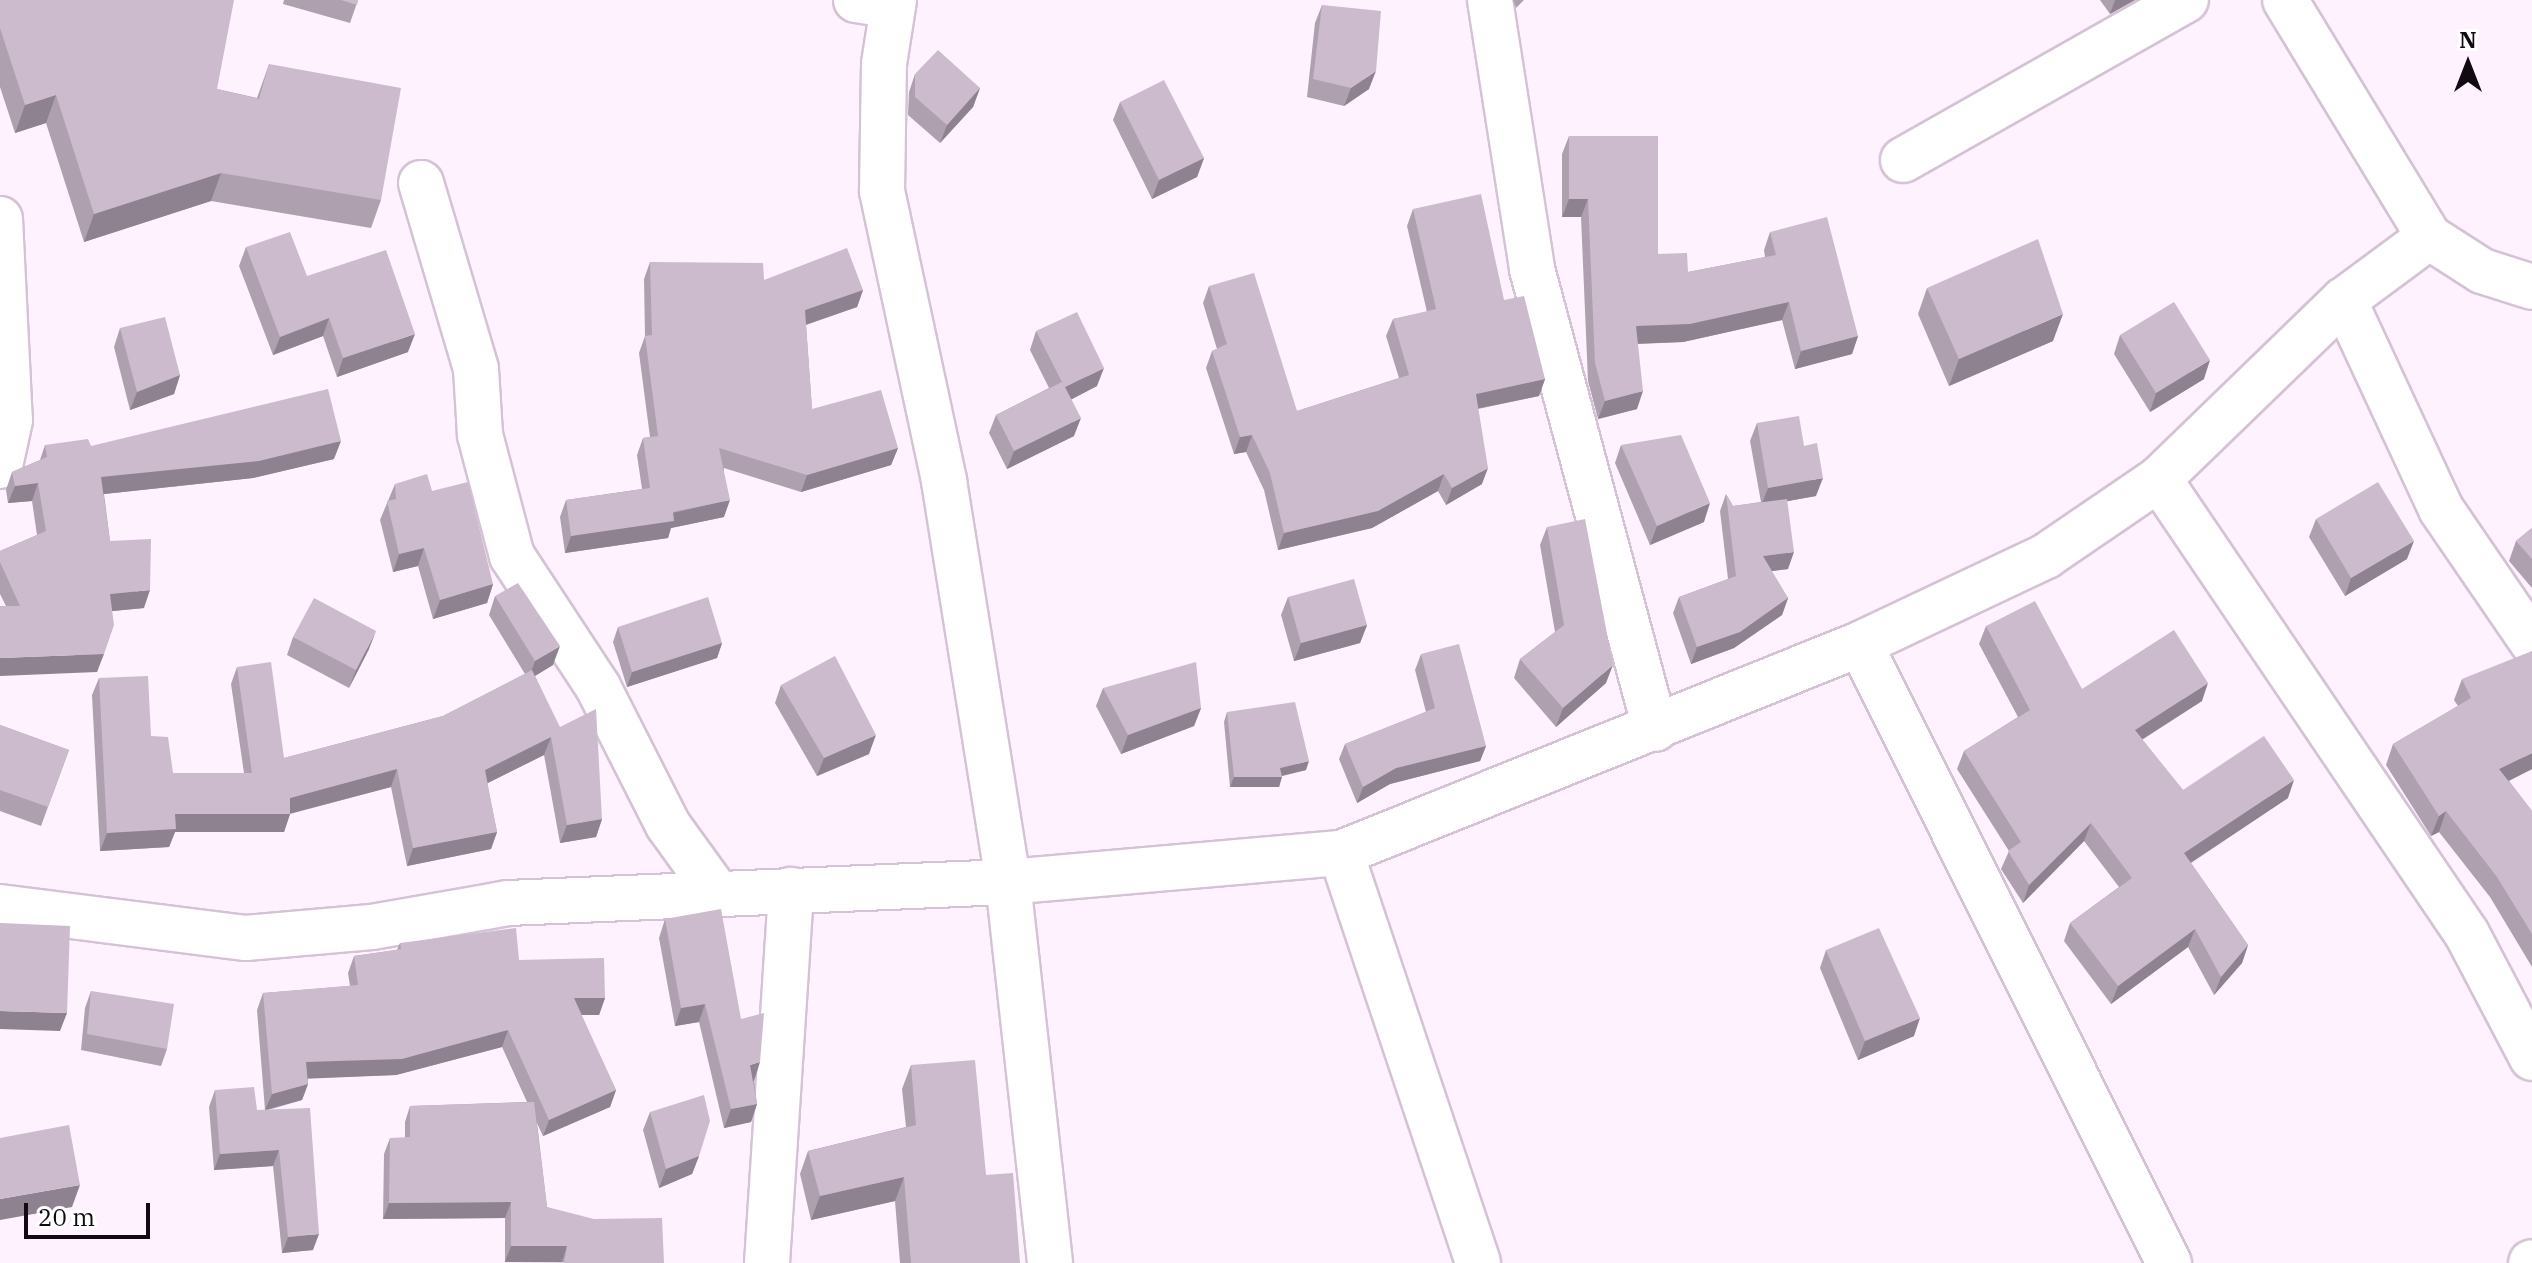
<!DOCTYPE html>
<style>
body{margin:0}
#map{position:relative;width:2532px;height:1263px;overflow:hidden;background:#fdf2fd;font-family:"IBM Plex Serif",serif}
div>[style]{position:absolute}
.roads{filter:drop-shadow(2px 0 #d4c2d5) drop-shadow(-2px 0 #d4c2d5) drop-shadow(0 2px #d4c2d5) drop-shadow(0 -2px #d4c2d5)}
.minor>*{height:44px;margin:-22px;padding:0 22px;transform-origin:22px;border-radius:22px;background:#fff}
.wall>*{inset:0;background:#afa0b0}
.shaded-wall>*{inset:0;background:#8f8290}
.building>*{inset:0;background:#ccbacd}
span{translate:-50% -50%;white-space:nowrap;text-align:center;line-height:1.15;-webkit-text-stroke:6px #fff;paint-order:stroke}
.north{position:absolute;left:2428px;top:24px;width:80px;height:80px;-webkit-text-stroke:6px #fff;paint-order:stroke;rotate:0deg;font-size:22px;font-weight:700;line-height:32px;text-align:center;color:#110b11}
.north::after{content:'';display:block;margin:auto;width:28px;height:36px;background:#110b11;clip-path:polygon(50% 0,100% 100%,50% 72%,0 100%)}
.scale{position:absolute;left:24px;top:1203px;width:126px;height:36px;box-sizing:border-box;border:4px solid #110b11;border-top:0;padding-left:10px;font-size:24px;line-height:28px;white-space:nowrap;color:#110b11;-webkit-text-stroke:6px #fff;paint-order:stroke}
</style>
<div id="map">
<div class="roads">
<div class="minor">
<div style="left:856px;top:0;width:36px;rotate:9deg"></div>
<div style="left:894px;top:0;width:65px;rotate:98.9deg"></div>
<div style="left:884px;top:64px;width:127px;rotate:90.9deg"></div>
<div style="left:882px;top:191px;width:297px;rotate:77.9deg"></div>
<div style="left:944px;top:481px;width:406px;rotate:80.9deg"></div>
<div style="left:1008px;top:882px;width:383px;rotate:83.7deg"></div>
<div style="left:1490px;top:0;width:272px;rotate:81.1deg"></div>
<div style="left:1532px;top:269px;width:476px;rotate:75deg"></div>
<div style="left:2285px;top:0;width:277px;rotate:58.7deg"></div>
<div style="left:2429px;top:237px;width:63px;rotate:32.7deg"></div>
<div style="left:2482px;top:271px;width:52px;rotate:17.7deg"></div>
<div style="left:1903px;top:160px;width:325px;rotate:-29.5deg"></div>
<div style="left:421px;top:183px;width:194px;rotate:73.5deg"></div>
<div style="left:476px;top:369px;width:66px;rotate:86.5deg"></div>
<div style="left:480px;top:435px;width:125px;rotate:75.2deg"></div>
<div style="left:512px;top:556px;width:157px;rotate:56.7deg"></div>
<div style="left:598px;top:687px;width:155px;rotate:63.1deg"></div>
<div style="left:668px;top:825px;width:84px;rotate:54.2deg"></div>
<div style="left:0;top:219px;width:201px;rotate:87.2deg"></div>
<div style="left:10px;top:420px;width:47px;rotate:102.3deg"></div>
<div style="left:2344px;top:300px;width:230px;rotate:65.1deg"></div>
<div style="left:2441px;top:509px;width:161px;rotate:55.6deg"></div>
<div style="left:2159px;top:479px;width:549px;rotate:55.91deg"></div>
<div style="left:2467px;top:934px;width:140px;rotate:62.3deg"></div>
<div style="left:1860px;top:644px;width:692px;rotate:63.47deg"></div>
<div style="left:1341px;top:853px;width:432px;rotate:71.5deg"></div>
<div style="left:0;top:907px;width:248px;rotate:7.2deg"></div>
<div style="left:246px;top:938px;width:126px;rotate:-5deg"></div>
<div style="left:372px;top:927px;width:138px;rotate:-10deg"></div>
<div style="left:508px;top:903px;width:500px;rotate:-2.41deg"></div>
<div style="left:1008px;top:882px;width:334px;rotate:-5deg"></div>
<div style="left:1341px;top:853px;width:560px;rotate:-21.93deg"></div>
<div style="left:1860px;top:644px;width:206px;rotate:-25.3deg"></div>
<div style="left:2046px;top:556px;width:137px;rotate:-34.3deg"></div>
<div style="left:2159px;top:479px;width:257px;rotate:-44.1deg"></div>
<div style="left:2344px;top:300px;width:106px;rotate:-36.5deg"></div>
<div style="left:767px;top:1263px;width:374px;rotate:-86.3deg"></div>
<div style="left:2531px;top:1263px;width:1px;rotate:-45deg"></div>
</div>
</div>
<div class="wall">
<div style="clip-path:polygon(0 0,217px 89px,257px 98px,269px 64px,381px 200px,371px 228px,211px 201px,84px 242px,46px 123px,15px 133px,0 87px)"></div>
<div style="clip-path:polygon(284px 0,358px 0,350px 23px,283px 4px)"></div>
<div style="clip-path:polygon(1513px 0,1524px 0,1516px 8px)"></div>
<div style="clip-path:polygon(2100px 0,2135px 0,2110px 14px)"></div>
<div style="clip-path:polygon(1322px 5px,1369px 89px,1344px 106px,1307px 97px,1315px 23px)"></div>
<div style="clip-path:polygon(915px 74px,980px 88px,973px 107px,940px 143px,908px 115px,909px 92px)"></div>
<div style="clip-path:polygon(1120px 102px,1204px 158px,1197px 177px,1152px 199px,1113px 120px)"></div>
<div style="clip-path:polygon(1569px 136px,1658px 254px,1688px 272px,1765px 257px,1764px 250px,1770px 232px,1858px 336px,1852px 354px,1795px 369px,1782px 320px,1683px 342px,1638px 344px,1637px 409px,1598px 419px,1588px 381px,1581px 217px,1562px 217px,1562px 154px)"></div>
<div style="clip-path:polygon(1413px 209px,1504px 300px,1545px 379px,1539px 396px,1478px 409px,1482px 484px,1446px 505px,1438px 491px,1372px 528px,1278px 550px,1264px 490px,1246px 452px,1234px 454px,1206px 368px,1212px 351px,1217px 349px,1203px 303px,1209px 286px,1297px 411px,1399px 378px,1386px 336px,1393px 319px,1427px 312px,1407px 226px)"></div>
<div style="clip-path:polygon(246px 247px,307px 276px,408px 352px,337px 377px,323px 336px,273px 355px,239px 266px)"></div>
<div style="clip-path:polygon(650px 262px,764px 280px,863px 290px,857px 307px,806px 325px,812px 409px,898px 448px,891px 465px,801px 492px,724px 468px,724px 517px,671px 528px,668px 538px,565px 553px,560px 517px,566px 500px,642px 489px,637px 455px,643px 438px,650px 437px,639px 353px,645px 336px,644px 279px)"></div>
<div style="clip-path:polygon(1927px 288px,2053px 341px,1949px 386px,1918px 314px)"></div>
<div style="clip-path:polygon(120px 328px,180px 375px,174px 394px,130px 410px,114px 347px)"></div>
<div style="clip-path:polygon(1036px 331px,1097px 386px,1071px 399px,1074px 436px,1007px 469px,989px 433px,996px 415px,1049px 388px,1030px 350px)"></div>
<div style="clip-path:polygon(2120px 335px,2204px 379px,2150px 412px,2114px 354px)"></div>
<div style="clip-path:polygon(1757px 423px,1804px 446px,1816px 496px,1787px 501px,1788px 569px,1771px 571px,1788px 598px,1782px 615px,1734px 648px,1691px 664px,1673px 613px,1679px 597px,1728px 579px,1720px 511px,1726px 494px,1733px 506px,1761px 502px,1750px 441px)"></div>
<div style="clip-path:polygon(45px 445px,91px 446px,334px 459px,253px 478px,104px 494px,110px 541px,144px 608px,112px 611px,97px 672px,6px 606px,0 594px,0 551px,37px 535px,32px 501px,8px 503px,6px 490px,12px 472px,40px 460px)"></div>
<div style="clip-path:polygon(1621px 445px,1704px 522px,1650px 545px,1615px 463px)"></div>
<div style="clip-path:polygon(395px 484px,432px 491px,493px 584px,487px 603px,433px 619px,418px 566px,393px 572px,380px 520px)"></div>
<div style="clip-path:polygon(2316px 519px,2407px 559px,2345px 596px,2309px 537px)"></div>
<div style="clip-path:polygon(1547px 527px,1606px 683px,1556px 727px,1514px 678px,1520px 659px,1555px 632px,1540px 545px)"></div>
<div style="clip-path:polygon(2532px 528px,2532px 588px,2509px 561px,2516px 541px)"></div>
<div style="clip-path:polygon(495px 596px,553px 665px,535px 676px,602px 819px,596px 837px,560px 843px,544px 755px,487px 783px,497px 832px,491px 849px,407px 866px,391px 787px,290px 814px,284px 832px,175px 832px,169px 847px,100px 851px,92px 695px,99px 678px,151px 736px,173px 773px,244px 773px,231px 684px,237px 667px,284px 758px,443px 716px,525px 674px,489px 615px)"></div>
<div style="clip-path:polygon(1288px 597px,1367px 625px,1360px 643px,1294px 661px,1281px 615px)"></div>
<div style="clip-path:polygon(1986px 626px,2082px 689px,2202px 701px,2142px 740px,2183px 790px,2288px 798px,2191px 863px,2248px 945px,2242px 963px,2214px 995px,2188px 947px,2111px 1004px,2064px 941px,2070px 923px,2119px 887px,2084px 841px,2023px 903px,2001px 869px,2009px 851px,1957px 769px,1964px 751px,2018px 717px,1979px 644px)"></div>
<div style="clip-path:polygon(618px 627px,722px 643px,717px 658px,627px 687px,613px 642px)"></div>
<div style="clip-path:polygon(293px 637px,369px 649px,349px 688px,287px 655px)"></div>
<div style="clip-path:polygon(1421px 654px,1486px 746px,1480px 761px,1390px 784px,1357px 803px,1339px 759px,1345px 744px,1426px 712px,1415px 670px)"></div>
<div style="clip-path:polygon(2462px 679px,2532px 769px,2509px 781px,2532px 811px,2532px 967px,2490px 897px,2439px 832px,2431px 836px,2386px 765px,2393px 744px,2458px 706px,2454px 700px)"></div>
<div style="clip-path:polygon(781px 685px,869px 754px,817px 776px,775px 703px)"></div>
<div style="clip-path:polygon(1103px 688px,1201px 708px,1194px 726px,1121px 754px,1096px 706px)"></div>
<div style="clip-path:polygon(1227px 712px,1306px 770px,1282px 776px,1279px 787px,1230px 787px,1224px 722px)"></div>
<div style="clip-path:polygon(0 725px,69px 750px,41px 826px,0 811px)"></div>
<div style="clip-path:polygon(665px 919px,754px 1081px,757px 1104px,751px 1122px,724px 1128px,699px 1022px,675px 1026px,659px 938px)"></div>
<div style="clip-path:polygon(400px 943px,519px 960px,605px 998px,599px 1015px,581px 1015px,616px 1090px,610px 1107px,543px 1136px,537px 1123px,547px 1207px,664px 1263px,505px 1262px,505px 1218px,383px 1219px,384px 1154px,390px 1138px,405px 1138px,405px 1122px,410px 1106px,527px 1102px,502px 1047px,396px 1075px,308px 1078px,308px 1084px,302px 1100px,268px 1110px,313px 1250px,282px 1253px,273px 1166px,214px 1170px,209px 1107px,215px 1090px,257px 1110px,265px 1110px,257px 1010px,263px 993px,350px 986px,348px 973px,354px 956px,397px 950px)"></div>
<div style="clip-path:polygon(1826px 950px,1914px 1036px,1858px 1060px,1820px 968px)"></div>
<div style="clip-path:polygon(91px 991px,167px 1049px,161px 1066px,81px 1050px,85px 1008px)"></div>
<div style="clip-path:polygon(911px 1065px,986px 1175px,1020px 1263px,900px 1263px,895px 1201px,811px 1220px,800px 1174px,808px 1151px,906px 1127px,902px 1089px)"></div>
<div style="clip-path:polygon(650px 1112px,699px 1156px,692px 1174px,659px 1188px,643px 1130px)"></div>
</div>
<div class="shaded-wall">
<div style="clip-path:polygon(2115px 0,2135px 0,2110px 14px)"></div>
<div style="clip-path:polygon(1376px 71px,1369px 89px,1344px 106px,1351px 88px)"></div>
<div style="clip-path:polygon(980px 88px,973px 107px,940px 143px,947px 125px)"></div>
<div style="clip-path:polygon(56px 95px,46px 123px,15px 133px,25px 105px)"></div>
<div style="clip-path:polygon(1204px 158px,1197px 177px,1152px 199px,1159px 180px)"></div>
<div style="clip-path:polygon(221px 173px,211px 201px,84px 242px,94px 214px)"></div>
<div style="clip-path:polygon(1569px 199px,1588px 199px,1581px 217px,1562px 217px)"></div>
<div style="clip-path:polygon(863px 290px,857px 307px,799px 327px,805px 310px)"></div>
<div style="clip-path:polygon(1789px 302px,1782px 320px,1683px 342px,1629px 344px,1636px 326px)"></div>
<div style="clip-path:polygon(2063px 314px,2053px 341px,1949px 386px,1959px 359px)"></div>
<div style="clip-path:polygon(329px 318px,323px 336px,273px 355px,280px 337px)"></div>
<div style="clip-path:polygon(415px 334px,408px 352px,337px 377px,343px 358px)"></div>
<div style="clip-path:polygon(1858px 336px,1852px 354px,1795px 369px,1801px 351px)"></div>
<div style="clip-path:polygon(2210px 360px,2204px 379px,2150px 412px,2156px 393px)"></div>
<div style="clip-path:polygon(1104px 368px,1097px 386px,1059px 406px,1065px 387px)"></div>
<div style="clip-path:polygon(180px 375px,174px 394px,130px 410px,137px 392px)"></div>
<div style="clip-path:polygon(1545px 379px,1539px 396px,1470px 410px,1476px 394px)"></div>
<div style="clip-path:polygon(1643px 391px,1637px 409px,1598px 419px,1605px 401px)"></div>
<div style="clip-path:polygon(1081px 418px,1074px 436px,1007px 469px,1014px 451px)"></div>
<div style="clip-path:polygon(1252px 435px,1246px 452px,1234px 454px,1240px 437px)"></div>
<div style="clip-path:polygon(341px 441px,334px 459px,253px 478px,95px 495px,101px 477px)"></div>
<div style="clip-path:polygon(898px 448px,891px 465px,801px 492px,807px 475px)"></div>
<div style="clip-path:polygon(1488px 468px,1482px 484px,1446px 505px,1452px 488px)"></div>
<div style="clip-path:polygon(1444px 474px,1438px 491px,1372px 528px,1278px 550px,1284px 533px)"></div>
<div style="clip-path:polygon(1823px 478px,1816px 496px,1761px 506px,1768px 488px)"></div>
<div style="clip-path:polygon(38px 483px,32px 501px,8px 503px,15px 486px)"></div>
<div style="clip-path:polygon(730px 500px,724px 517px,671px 528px,668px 538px,565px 553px,571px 536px)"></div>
<div style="clip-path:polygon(1710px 503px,1704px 522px,1650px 545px,1657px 526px)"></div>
<div style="clip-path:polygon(2414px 541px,2407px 559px,2345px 596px,2351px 578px)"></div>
<div style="clip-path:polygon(424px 548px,418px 566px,393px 572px,399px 554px)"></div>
<div style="clip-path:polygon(1794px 552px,1788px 569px,1757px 573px,1763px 556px)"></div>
<div style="clip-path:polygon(493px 584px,487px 603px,433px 619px,440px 600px)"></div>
<div style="clip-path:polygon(150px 590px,144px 608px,103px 612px,110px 594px)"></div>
<div style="clip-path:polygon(1788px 598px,1782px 615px,1734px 648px,1691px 664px,1697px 647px)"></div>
<div style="clip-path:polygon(1367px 625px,1360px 643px,1294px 661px,1301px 643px)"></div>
<div style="clip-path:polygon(376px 631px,369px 649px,349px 688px,356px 670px)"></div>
<div style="clip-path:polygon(722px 643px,717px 658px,627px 687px,632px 672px)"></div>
<div style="clip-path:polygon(560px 646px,553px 665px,528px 680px,535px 661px)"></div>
<div style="clip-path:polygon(104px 654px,97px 672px,0 676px,0 658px)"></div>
<div style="clip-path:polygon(1613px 665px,1606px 683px,1556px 727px,1563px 708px)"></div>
<div style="clip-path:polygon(2208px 683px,2202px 701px,2128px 748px,2135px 730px)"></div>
<div style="clip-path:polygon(1201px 708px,1194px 726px,1121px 754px,1128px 735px)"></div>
<div style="clip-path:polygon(876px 735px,869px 754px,817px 776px,824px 758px)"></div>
<div style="clip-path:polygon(551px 737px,544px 755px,478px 788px,485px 770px)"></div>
<div style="clip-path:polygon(1486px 746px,1480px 761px,1390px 784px,1357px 803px,1363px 787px,1396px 768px)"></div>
<div style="clip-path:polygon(2532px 753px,2532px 769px,2492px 789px,2499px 769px)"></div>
<div style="clip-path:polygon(1309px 761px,1306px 770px,1277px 777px,1280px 768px)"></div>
<div style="clip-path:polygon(397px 769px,391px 787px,288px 814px,290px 814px,284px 832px,175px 832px,169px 847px,100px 851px,107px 833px,175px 814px,290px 798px)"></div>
<div style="clip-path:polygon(1234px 777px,1282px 777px,1279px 787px,1230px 787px)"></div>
<div style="clip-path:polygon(2294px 780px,2288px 798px,2178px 871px,2184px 853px)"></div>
<div style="clip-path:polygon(2446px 811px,2439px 832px,2431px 836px,2439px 816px)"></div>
<div style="clip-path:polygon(602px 819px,596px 837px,560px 843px,567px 825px)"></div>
<div style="clip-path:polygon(2091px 823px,2084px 841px,2023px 903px,2029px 885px)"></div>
<div style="clip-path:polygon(497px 832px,491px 849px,407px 866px,413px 848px)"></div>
<div style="clip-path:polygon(2195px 929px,2188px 947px,2111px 1004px,2118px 986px)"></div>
<div style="clip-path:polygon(2248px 945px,2242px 963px,2214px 995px,2221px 977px)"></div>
<div style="clip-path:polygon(574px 998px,605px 998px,599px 1015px,568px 1015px)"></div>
<div style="clip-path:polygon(705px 1004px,699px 1022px,675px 1026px,681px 1008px)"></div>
<div style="clip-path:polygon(0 1011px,67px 1013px,60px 1031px,0 1029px)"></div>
<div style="clip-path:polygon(1920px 1018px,1914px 1036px,1858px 1060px,1865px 1041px)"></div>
<div style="clip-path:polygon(508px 1030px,502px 1047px,396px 1075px,300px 1079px,306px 1062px)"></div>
<div style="clip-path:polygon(760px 1062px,754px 1081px,743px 1083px,750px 1065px)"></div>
<div style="clip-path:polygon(308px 1084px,302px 1100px,265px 1110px,272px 1094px)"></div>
<div style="clip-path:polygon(616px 1090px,610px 1107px,543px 1136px,549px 1120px)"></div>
<div style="clip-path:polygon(757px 1104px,751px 1122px,724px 1128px,731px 1109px)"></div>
<div style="clip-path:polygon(279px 1150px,273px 1166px,214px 1170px,220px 1154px)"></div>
<div style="clip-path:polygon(699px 1156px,692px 1174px,659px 1188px,666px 1169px)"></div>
<div style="clip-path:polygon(904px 1177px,895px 1201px,811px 1220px,820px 1196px)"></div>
<div style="clip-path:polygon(80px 1185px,72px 1207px,0 1220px,0 1199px)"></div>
<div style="clip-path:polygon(511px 1202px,505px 1218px,383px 1219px,389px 1203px)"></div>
<div style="clip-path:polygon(319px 1234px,313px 1250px,282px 1253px,288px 1237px)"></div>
<div style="clip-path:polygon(511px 1246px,567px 1246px,562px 1262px,505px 1262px)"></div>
</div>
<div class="building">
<div style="clip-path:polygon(0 0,234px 0,217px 89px,259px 99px,269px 64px,401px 88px,381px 200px,221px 173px,94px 214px,56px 95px,25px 105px,0 28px)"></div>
<div style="clip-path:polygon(341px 0,358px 0,357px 5px)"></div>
<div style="clip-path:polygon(1322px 5px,1381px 11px,1376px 71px,1351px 88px,1313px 79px)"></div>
<div style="clip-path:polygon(938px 50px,980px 88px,947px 125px,915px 97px,915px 74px)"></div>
<div style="clip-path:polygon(1164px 80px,1204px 158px,1159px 180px,1120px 102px)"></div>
<div style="clip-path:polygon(1569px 136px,1658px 136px,1658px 254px,1687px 253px,1688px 272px,1776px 255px,1770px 232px,1827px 217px,1858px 336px,1801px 351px,1789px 302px,1690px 324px,1636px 326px,1643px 391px,1605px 401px,1595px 363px,1588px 199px,1569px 199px)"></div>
<div style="clip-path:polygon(1481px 194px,1504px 300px,1524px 296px,1545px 379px,1476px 394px,1488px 468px,1452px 488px,1444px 474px,1378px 511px,1284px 533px,1270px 473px,1252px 435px,1240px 437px,1212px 351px,1227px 344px,1209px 286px,1254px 273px,1297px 411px,1409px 375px,1393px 319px,1436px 309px,1413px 209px)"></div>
<div style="clip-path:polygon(290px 232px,307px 276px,386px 250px,415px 334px,343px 358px,329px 318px,280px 337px,246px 247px)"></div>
<div style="clip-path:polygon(2038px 239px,2063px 314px,1959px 359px,1927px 288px)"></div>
<div style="clip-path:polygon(847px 248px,863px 290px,805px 310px,812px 409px,881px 390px,898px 448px,807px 475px,719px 448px,730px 500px,673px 512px,674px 521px,571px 536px,566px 500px,650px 488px,643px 438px,658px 436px,645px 336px,652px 335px,650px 262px,763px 263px,764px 280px)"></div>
<div style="clip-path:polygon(2174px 302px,2210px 360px,2156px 393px,2120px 335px)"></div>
<div style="clip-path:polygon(1077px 312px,1104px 368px,1065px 387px,1081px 418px,1014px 451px,996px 415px,1062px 382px,1036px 331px)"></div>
<div style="clip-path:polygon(165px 317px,180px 375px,137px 392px,120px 328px)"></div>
<div style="clip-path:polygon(328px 389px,341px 441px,259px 461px,101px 477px,110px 541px,151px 539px,150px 590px,110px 594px,114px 625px,104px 654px,0 658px,0 606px,20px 606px,0 562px,0 551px,46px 531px,38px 483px,15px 486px,12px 472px,47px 457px,45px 445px,88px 439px,91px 446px)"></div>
<div style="clip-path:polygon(1799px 416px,1804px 446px,1817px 443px,1823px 478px,1768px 488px,1757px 423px)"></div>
<div style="clip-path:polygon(1681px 435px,1710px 503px,1657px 526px,1621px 445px)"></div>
<div style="clip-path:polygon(427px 474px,432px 491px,468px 482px,493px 584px,440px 600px,424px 548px,399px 554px,387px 501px,396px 499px,395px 484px)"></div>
<div style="clip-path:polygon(2378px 482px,2414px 541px,2351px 578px,2316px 519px)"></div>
<div style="clip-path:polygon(1726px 494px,1733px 506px,1787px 499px,1794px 552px,1763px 556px,1788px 598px,1740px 632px,1697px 647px,1679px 597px,1736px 576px)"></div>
<div style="clip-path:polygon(1585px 519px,1613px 665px,1563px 708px,1520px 659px,1564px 625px,1547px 527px)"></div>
<div style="clip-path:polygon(2532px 528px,2532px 559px,2516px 541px)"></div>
<div style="clip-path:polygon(1354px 579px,1367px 625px,1301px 643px,1288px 597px)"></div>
<div style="clip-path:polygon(518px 583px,560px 646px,535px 661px,495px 596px)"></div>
<div style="clip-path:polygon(708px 597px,722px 643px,632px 672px,618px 627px)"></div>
<div style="clip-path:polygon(314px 598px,376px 631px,356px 670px,293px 637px)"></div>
<div style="clip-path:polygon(2035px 601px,2082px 689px,2174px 630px,2208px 683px,2135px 730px,2183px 790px,2264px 736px,2294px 780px,2184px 853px,2248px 945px,2221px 977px,2195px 929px,2118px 986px,2070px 923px,2132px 878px,2091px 823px,2029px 885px,2008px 851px,2021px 842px,1964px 751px,2030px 710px,1986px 626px)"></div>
<div style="clip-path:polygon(1459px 644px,1486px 746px,1396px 768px,1363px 787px,1345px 744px,1435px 708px,1421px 654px)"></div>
<div style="clip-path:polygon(2532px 651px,2532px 753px,2499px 769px,2532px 811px,2532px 934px,2497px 877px,2446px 811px,2439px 816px,2393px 744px,2471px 698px,2462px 679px)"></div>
<div style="clip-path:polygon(835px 656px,876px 735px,824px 758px,781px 685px)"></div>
<div style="clip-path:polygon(271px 662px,284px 758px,443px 716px,532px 670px,560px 727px,596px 709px,602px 819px,567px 825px,551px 737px,485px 770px,497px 832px,413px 848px,397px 769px,290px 798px,290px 814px,175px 814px,176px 829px,107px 833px,99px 678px,148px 676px,151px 736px,168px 737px,173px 773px,252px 773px,237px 667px)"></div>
<div style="clip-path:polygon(1196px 662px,1201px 708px,1128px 735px,1103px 688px)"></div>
<div style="clip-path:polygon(1295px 702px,1309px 761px,1280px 768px,1282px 777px,1234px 777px,1227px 712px)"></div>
<div style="clip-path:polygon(0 725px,69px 750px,48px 807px,0 790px)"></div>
<div style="clip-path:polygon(721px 909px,741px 1019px,764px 1013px,760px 1062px,750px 1065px,757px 1104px,731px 1109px,705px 1004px,681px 1008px,665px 919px)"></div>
<div style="clip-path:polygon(0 923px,70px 926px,67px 1013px,0 1011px)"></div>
<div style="clip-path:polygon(516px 928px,519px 960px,604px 958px,605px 998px,574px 998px,616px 1090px,549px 1120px,508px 1030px,402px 1059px,306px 1062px,308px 1084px,272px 1094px,263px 993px,358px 985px,354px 956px,401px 949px,400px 943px)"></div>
<div style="clip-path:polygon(1879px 928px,1920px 1018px,1865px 1041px,1826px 950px)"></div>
<div style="clip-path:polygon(91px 991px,174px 1004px,167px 1049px,87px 1034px)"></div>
<div style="clip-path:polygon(975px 1060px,986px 1175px,1013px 1173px,1020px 1263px,911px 1263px,904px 1177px,820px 1196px,808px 1151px,916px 1125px,911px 1065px)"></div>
<div style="clip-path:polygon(254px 1087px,257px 1110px,310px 1108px,319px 1234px,288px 1237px,279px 1150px,220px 1154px,215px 1090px)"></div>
<div style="clip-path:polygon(704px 1095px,710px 1121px,699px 1156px,666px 1169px,650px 1112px)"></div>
<div style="clip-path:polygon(534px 1102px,547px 1207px,594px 1219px,662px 1218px,664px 1263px,564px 1263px,567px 1246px,511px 1246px,511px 1202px,389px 1203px,390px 1138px,410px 1137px,410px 1106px)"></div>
<div style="clip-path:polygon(69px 1125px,80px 1185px,0 1199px,0 1138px)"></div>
</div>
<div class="north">N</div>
<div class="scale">20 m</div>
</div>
